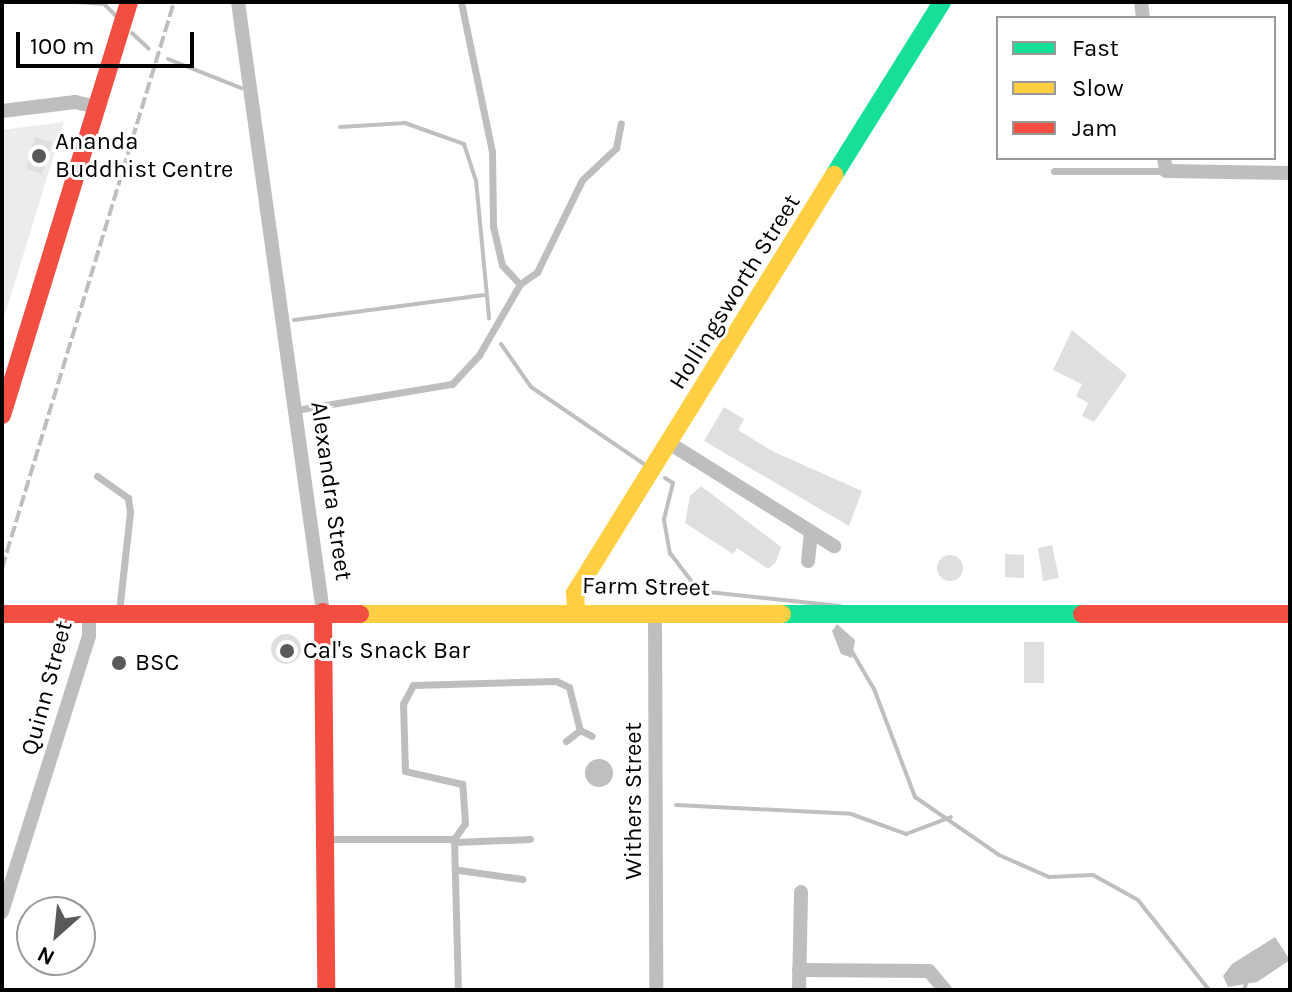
<!DOCTYPE html>
<style>
body{margin:0}
#map{position:relative;width:1292px;height:992px;overflow:hidden;background:#fff;font-family:Karla,sans-serif}
div>[style]{position:absolute}
.green>*{inset:0;background:#ececec}
.water>*{inset:0;background:#bfbfbf}
.round{border-radius:50%}
.stream>*{height:4px;margin:-2px;padding:0 2px;transform-origin:2px;border-radius:2px;background:#bfbfbf}
.building>*{inset:0;background:#dfdfdf}
.lane>*{height:7px;margin:-3.5px;padding:0 3.5px;transform-origin:3.5px;border-radius:3.5px;background:#bebebe}
.street>*{height:14px;margin:-7px;padding:0 7px;transform-origin:7px;border-radius:7px;background:#bebebe}
.fast>*{height:18px;margin:-9px;padding:0 9px;transform-origin:9px;border-radius:9px;background:#16e098}
.slow>*{height:18px;margin:-9px;padding:0 9px;transform-origin:9px;border-radius:9px;background:#ffcf43}
.jam>*{height:18px;margin:-9px;padding:0 9px;transform-origin:9px;border-radius:9px;background:#f24e42}
.rail>*{height:4px;margin-top:-2px;transform-origin:0;background:repeating-linear-gradient(90deg,#bebebe 0 12px,transparent 0 16px)}
.dots>*{width:22px;height:22px;translate:-50% -50%;box-sizing:border-box;border:4px solid #fff;border-radius:50%}
span{translate:-50% -50%;white-space:nowrap;text-align:center;line-height:1.15;-webkit-text-stroke:6px #fff;paint-order:stroke}
.poi-label{font-size:24px;color:#000}
.left{translate:0 -50%;text-align:left}
.street-label{font-size:24px;color:#000}
.frame{position:absolute;inset:0;border:4px solid #000;pointer-events:none}
.legend{position:absolute;left:996px;top:16px;width:280px;height:144px;box-sizing:border-box;background:#fff;border:2px solid #999;margin:0;padding:10px 14px;list-style:none;font-size:24px;color:#000}
.legend li{display:flex;align-items:center;gap:16px;height:40px}
.legend b{width:40px;border:2px solid #999}
.north{position:absolute;left:16px;top:896px;width:80px;height:80px;box-sizing:border-box;background:#fff;border:2px solid #999;border-radius:50%;rotate:207deg;font-size:22px;font-weight:700;line-height:32px;text-align:center;color:#000}
.north::after{content:'';display:block;margin:auto;width:28px;height:36px;background:#595959;clip-path:polygon(50% 0,100% 100%,50% 72%,0 100%)}
.scale{position:absolute;left:16px;top:32px;width:178px;height:36px;box-sizing:border-box;border:4px solid #000;border-top:0;padding-left:10px;font-size:24px;line-height:28px;white-space:nowrap;color:#000;-webkit-text-stroke:6px #fff;paint-order:stroke}
</style>
<div id="map">
<div class="green">
<div style="clip-path:polygon(64px 122px,2px 324px,2px 130px)"></div>
</div>
<div class="water">
<div style="clip-path:polygon(837px 624px,855px 640px,852px 658px,841px 654px,832px 631px)"></div>
<div class="round" style="left:585px;top:759px;width:28px;height:28px"></div>
<div style="clip-path:polygon(1275px 937px,1290px 960px,1257px 982px,1228px 987px,1223px 976px,1232px 964px)"></div>
</div>
<div class="stream">
<div style="left:76px;top:2px;width:28px;rotate:4deg"></div>
<div style="left:104px;top:4px;width:17px;rotate:45deg"></div>
<div style="left:132px;top:33px;width:23px;rotate:43deg"></div>
<div style="left:168px;top:59px;width:79px;rotate:21.7deg"></div>
<div style="left:340px;top:127px;width:65px;rotate:-3.5deg"></div>
<div style="left:405px;top:123px;width:63px;rotate:19.6deg"></div>
<div style="left:464px;top:144px;width:38px;rotate:72deg"></div>
<div style="left:476px;top:180px;width:139px;rotate:84.6deg"></div>
<div style="left:294px;top:320px;width:192px;rotate:-7.5deg"></div>
<div style="left:501px;top:344px;width:52px;rotate:55.1deg"></div>
<div style="left:531px;top:387px;width:140px;rotate:34.3deg"></div>
<div style="left:665px;top:478px;width:9px;rotate:32deg"></div>
<div style="left:673px;top:483px;width:38px;rotate:104deg"></div>
<div style="left:664px;top:520px;width:34px;rotate:80deg"></div>
<div style="left:670px;top:553px;width:48px;rotate:52.7deg"></div>
<div style="left:699px;top:591px;width:142px;rotate:6.1deg"></div>
<div style="left:851px;top:650px;width:45px;rotate:59.5deg"></div>
<div style="left:874px;top:689px;width:116px;rotate:69.2deg"></div>
<div style="left:915px;top:797px;width:102px;rotate:34.6deg"></div>
<div style="left:999px;top:855px;width:55px;rotate:23.7deg"></div>
<div style="left:1049px;top:877px;width:44px;rotate:-2.6deg"></div>
<div style="left:1093px;top:875px;width:51px;rotate:29.1deg"></div>
<div style="left:1138px;top:900px;width:115px;rotate:51.7deg"></div>
<div style="left:676px;top:805px;width:175px;rotate:2.9deg"></div>
<div style="left:851px;top:814px;width:59px;rotate:20deg"></div>
<div style="left:906px;top:834px;width:48px;rotate:-20.7deg"></div>
<div style="left:630px;top:825px;width:20px;rotate:-70deg"></div>
<div style="left:1244px;top:990px;width:10px;rotate:-73deg"></div>
</div>
<div class="building">
<div style="clip-path:polygon(35px 137px,52px 142px,42px 174px,26px 169px)"></div>
<div style="clip-path:polygon(1072px 330px,1127px 375px,1094px 422px,1082px 416px,1088px 403px,1076px 396px,1082px 384px,1053px 370px)"></div>
<div style="clip-path:polygon(724px 407px,744px 419px,738px 430px,772px 451px,862px 491px,849px 526px,704px 441px)"></div>
<div style="clip-path:polygon(701px 486px,781px 547px,776px 562px,768px 569px,737px 548px,733px 554px,685px 523px,690px 496px)"></div>
<div style="clip-path:polygon(1052px 545px,1059px 578px,1043px 581px,1038px 548px)"></div>
<div style="clip-path:polygon(1005px 554px,1024px 555px,1024px 578px,1005px 577px)"></div>
<div class="round" style="left:937px;top:555px;width:26px;height:26px"></div>
<div class="round" style="left:271px;top:634px;width:30px;height:30px"></div>
<div style="clip-path:polygon(1024px 642px,1044px 642px,1044px 683px,1024px 683px)"></div>
</div>
<div class="lane">
<div style="left:461px;top:2px;width:153px;rotate:78.3deg"></div>
<div style="left:492px;top:152px;width:74px;rotate:89.2deg"></div>
<div style="left:493px;top:226px;width:40px;rotate:77deg"></div>
<div style="left:502px;top:265px;width:26px;rotate:47deg"></div>
<div style="left:1054px;top:171px;width:112px"></div>
<div style="left:296px;top:410px;width:158px;rotate:-9.5deg"></div>
<div style="left:452px;top:384px;width:40px;rotate:-47deg"></div>
<div style="left:479px;top:355px;width:82px;rotate:-60deg"></div>
<div style="left:520px;top:284px;width:21px;rotate:-35deg"></div>
<div style="left:537px;top:272px;width:102px;rotate:-63.9deg"></div>
<div style="left:582px;top:180px;width:47px;rotate:-43.3deg"></div>
<div style="left:616px;top:148px;width:25px;rotate:-79deg"></div>
<div style="left:97px;top:476px;width:38px;rotate:35deg"></div>
<div style="left:128px;top:498px;width:14px;rotate:82deg"></div>
<div style="left:130px;top:512px;width:100px;rotate:96.3deg"></div>
<div style="left:566px;top:741px;width:18px;rotate:-38deg"></div>
<div style="left:580px;top:730px;width:13px;rotate:27deg"></div>
<div style="left:328px;top:839px;width:126px"></div>
<div style="left:454px;top:839px;width:151px;rotate:88.5deg"></div>
<div style="left:454px;top:839px;width:19px;rotate:-55deg"></div>
<div style="left:465px;top:823px;width:39px;rotate:-94deg"></div>
<div style="left:462px;top:784px;width:58px;rotate:-167.2deg"></div>
<div style="left:405px;top:771px;width:67px;rotate:-91.7deg"></div>
<div style="left:403px;top:704px;width:21px;rotate:-62deg"></div>
<div style="left:413px;top:685px;width:143px;rotate:-1.6deg"></div>
<div style="left:556px;top:681px;width:14px;rotate:25deg"></div>
<div style="left:569px;top:687px;width:45px;rotate:76deg"></div>
<div style="left:455px;top:842px;width:75px;rotate:-2.3deg"></div>
<div style="left:459px;top:870px;width:64px;rotate:8.1deg"></div>
</div>
<div class="street">
<div style="left:238px;top:2px;width:616px;rotate:82.07deg"></div>
<div style="left:1141px;top:2px;width:16px;rotate:83deg"></div>
<div style="left:2px;top:111px;width:74px;rotate:-7deg"></div>
<div style="left:75px;top:102px;width:23px;rotate:13deg"></div>
<div style="left:1164px;top:158px;width:13px;rotate:81deg"></div>
<div style="left:1166px;top:171px;width:124px;rotate:0.9deg"></div>
<div style="left:669px;top:443px;width:195px;rotate:32deg"></div>
<div style="left:808px;top:561px;width:29px;rotate:-84deg"></div>
<div style="left:655px;top:612px;width:378px;rotate:89.8deg"></div>
<div style="left:2px;top:912px;width:289px;rotate:-72.5deg"></div>
<div style="left:89px;top:636px;width:23px;rotate:-90deg"></div>
<div style="left:799px;top:970px;width:130px;rotate:0.4deg"></div>
<div style="left:929px;top:971px;width:25px;rotate:50deg"></div>
<div style="left:799px;top:990px;width:98px;rotate:-88.8deg"></div>
</div>
<div class="fast">
<div style="left:834px;top:175px;width:204px;rotate:-58deg"></div>
<div style="left:782px;top:614px;width:300px"></div>
</div>
<div class="slow">
<div style="left:576px;top:610px;width:17px;rotate:-93deg"></div>
<div style="left:575px;top:593px;width:492px;rotate:-58.2deg"></div>
<div style="left:360px;top:614px;width:422px"></div>
</div>
<div class="jam">
<div style="left:2px;top:415px;width:432px;rotate:-72.9deg"></div>
<div style="left:323px;top:612px;width:378px;rotate:89.5deg"></div>
<div style="left:2px;top:614px;width:358px"></div>
<div style="left:1082px;top:614px;width:208px"></div>
</div>
<div class="rail">
<div style="left:2px;top:568px;width:592px;rotate:-73.1deg"></div>
</div>
<div class="dots">
<div style="left:39px;top:156px;background:#595959"></div>
<div style="left:287px;top:651px;background:#595959"></div>
<div style="left:119px;top:663px;background:#595959"></div>
</div>
<div class="poi-label">
<span class="left" style="left:55px;top:156px">Ananda<br>Buddhist Centre</span>
<span class="left" style="left:303px;top:651px">Cal's Snack Bar</span>
<span class="left" style="left:135px;top:663px">BSC</span>
</div>
<div class="street-label">
<span style="left:735px;top:292px;rotate:-58deg">Hollingsworth Street</span>
<span style="left:331px;top:491px;rotate:82deg">Alexandra Street</span>
<span style="left:646px;top:587px;rotate:1deg">Farm Street</span>
<span style="left:47px;top:688px;rotate:-75deg">Quinn Street</span>
<span style="left:634px;top:801px;rotate:-90deg">Withers Street</span>
</div>
<div class="frame"></div>
<ul class="legend">
<li><b style="height:10px;background:#16e098"></b>Fast</li>
<li><b style="height:10px;background:#ffcf43"></b>Slow</li>
<li><b style="height:10px;background:#f24e42"></b>Jam</li>
</ul>
<div class="north">N</div>
<div class="scale">100 m</div>
</div>
